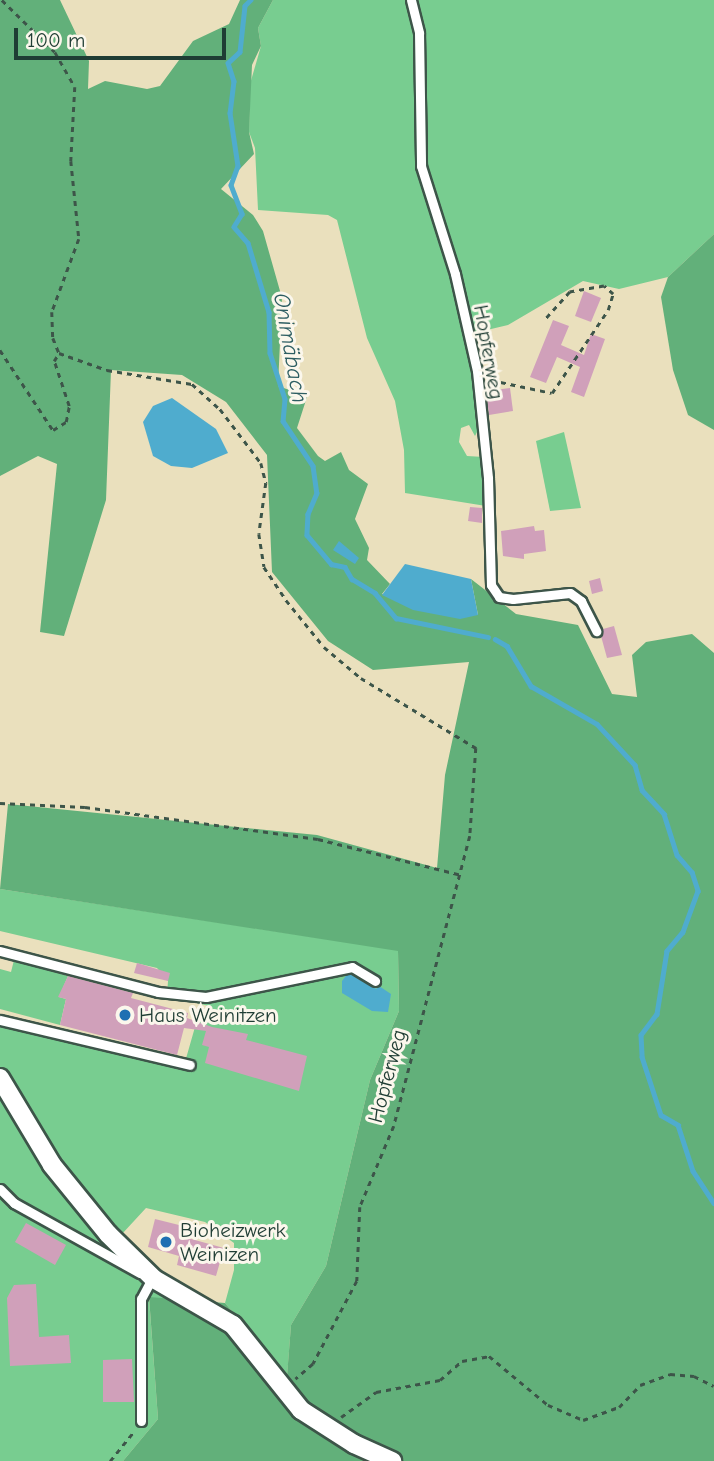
<!DOCTYPE html>
<meta charset="utf-8">
<style>
body{margin:0}
#map{position:relative;width:714px;height:1461px;overflow:hidden;background:#eae0bd;font-family:"Comic Neue",sans-serif}
div>[style]{position:absolute}
.green>*{inset:0;background:#78cd90}
.forest>*{inset:0;background:#62b07a}
.water>*{inset:0;background:#4facce}
.stream>*{height:4.5px;margin:-2.25px;padding:0 2.25px;transform-origin:2.25px;border-radius:2.25px;background:#4facce}
.building>*{inset:0;background:#d0a0ba}
.path>*{height:2.5px;margin-top:-1.25px;transform-origin:0;background:repeating-linear-gradient(90deg,#3d5549 0 5px,transparent 0 10px)}
.roads{filter:drop-shadow(2px 0 #3d5549) drop-shadow(-2px 0 #3d5549) drop-shadow(0 2px #3d5549) drop-shadow(0 -2px #3d5549)}
.service>*{height:9px;margin:-4.5px;padding:0 4.5px;transform-origin:4.5px;border-radius:4.5px;background:#fff}
.minor>*{height:18px;margin:-9px;padding:0 9px;transform-origin:9px;border-radius:9px;background:#fff}
.dots>*{width:19px;height:19px;translate:-50% -50%;box-sizing:border-box;border:4px solid #fbf7ec;border-radius:50%}
span{translate:-50% -50%;white-space:nowrap;text-align:center;line-height:1.15;-webkit-text-stroke:6px #fbf7ec;paint-order:stroke}
.street-label{font-size:21px;color:#1f3d34}
.poi-label{font-size:21px;color:#1f3d34}
.left{translate:0 -50%;text-align:left}
.water-label{font-size:23px;color:#2d5e62;font-style:italic}
.scale{position:absolute;left:14px;top:28px;width:212px;height:32px;box-sizing:border-box;border:4px solid #1f3d34;border-top:0;padding-left:9px;font-size:21px;line-height:24px;white-space:nowrap;color:#1f3d34;-webkit-text-stroke:5px #fbf7ec;paint-order:stroke}
</style>
<div id="map">
<div class="green">
<div style="clip-path:polygon(273px 0,408px 0,414px 23px,418px 167px,470px 349px,480px 426px,475px 436px,469px 425px,461px 428px,459px 442px,467px 456px,484px 457px,486px 506px,405px 493px,404px 450px,395px 401px,367px 338px,337px 220px,328px 215px,258px 210px,255px 148px,249px 132px,250px 84px,261px 46px,258px 28px)"></div>
<div style="clip-path:polygon(411px 0,714px 0,714px 234px,668px 277px,619px 289px,583px 281px,508px 325px,470px 334px,421px 166px,420px 76px)"></div>
<div style="clip-path:polygon(564px 432px,581px 508px,550px 511px,536px 441px)"></div>
<div style="clip-path:polygon(0 889px,398px 950px,399px 1011px,370px 1080px,326px 1266px,291px 1325px,287px 1377px,225px 1303px,234px 1270px,234px 1243px,205px 1222px,146px 1208px,122px 1234px,59px 1164px,0 1070px,0 1027px,4px 1027px,183px 1069px,197px 1020px,209px 1006px,167px 996px,168px 981px,157px 968px,0 931px)"></div>
<div style="clip-path:polygon(14px 960px,68px 976px,59px 997px,66px 999px,60px 1025px,0 1009px,0 969px,11px 972px)"></div>
<div style="clip-path:polygon(0 1078px,108px 1234px,194px 1301px,149px 1298px,158px 1419px,123px 1461px,0 1461px)"></div>
</div>
<div class="forest">
<div style="clip-path:polygon(0 0,60px 0,89px 61px,88px 89px,105px 81px,147px 89px,160px 86px,193px 41px,229px 24px,240px 0,273px 0,258px 28px,261px 46px,252px 65px,249px 132px,254px 154px,221px 189px,253px 215px,263px 231px,282px 298px,278px 386px,298px 393px,301px 390px,307px 397px,297px 428px,318px 456px,325px 461px,341px 452px,349px 470px,368px 484px,355px 519px,369px 548px,367px 560px,390px 584px,382px 594px,478px 615px,471px 579px,516px 614px,578px 625px,612px 694px,637px 697px,632px 655px,646px 642px,692px 634px,714px 653px,714px 1461px,123px 1461px,158px 1419px,149px 1297px,225px 1303px,287px 1376px,291px 1325px,326px 1266px,370px 1080px,399px 1011px,398px 951px,0 889px,8px 804px,317px 835px,437px 868px,445px 775px,469px 662px,373px 670px,328px 641px,272px 572px,267px 455px,226px 402px,182px 375px,111px 370px,106px 500px,64px 636px,40px 632px,57px 464px,38px 456px,0 476px)"></div>
<div style="clip-path:polygon(714px 234px,714px 430px,688px 415px,673px 370px,661px 297px,668px 277px)"></div>
</div>
<div class="water">
<div style="clip-path:polygon(172px 398px,216px 429px,228px 453px,192px 468px,171px 466px,153px 456px,143px 422px,153px 406px)"></div>
<div style="clip-path:polygon(339px 541px,359px 558px,355px 564px,333px 550px)"></div>
<div style="clip-path:polygon(405px 564px,471px 579px,478px 615px,460px 619px,413px 610px,382px 595px)"></div>
<div style="clip-path:polygon(351px 969px,376px 989px,379px 986px,391px 994px,388px 1012px,372px 1011px,342px 993px,342px 981px)"></div>
</div>
<div class="stream">
<div style="left:251px;top:0;width:8px;rotate:135deg"></div>
<div style="left:245px;top:6px;width:46px;rotate:96.2deg"></div>
<div style="left:240px;top:52px;width:16px;rotate:137deg"></div>
<div style="left:228px;top:63px;width:19px;rotate:72deg"></div>
<div style="left:234px;top:81px;width:32px;rotate:97deg"></div>
<div style="left:230px;top:113px;width:54px;rotate:81.4deg"></div>
<div style="left:238px;top:166px;width:20px;rotate:110deg"></div>
<div style="left:231px;top:185px;width:31px;rotate:69deg"></div>
<div style="left:242px;top:214px;width:15px;rotate:122deg"></div>
<div style="left:234px;top:227px;width:21px;rotate:49deg"></div>
<div style="left:248px;top:243px;width:72px;rotate:73.1deg"></div>
<div style="left:269px;top:312px;width:41px;rotate:88.6deg"></div>
<div style="left:270px;top:353px;width:48px;rotate:71.9deg"></div>
<div style="left:285px;top:399px;width:22px;rotate:95deg"></div>
<div style="left:283px;top:421px;width:54px;rotate:56.3deg"></div>
<div style="left:313px;top:466px;width:27px;rotate:82deg"></div>
<div style="left:317px;top:493px;width:23px;rotate:113deg"></div>
<div style="left:308px;top:514px;width:21px;rotate:93deg"></div>
<div style="left:307px;top:535px;width:38px;rotate:50deg"></div>
<div style="left:331px;top:564px;width:14px;rotate:12deg"></div>
<div style="left:345px;top:567px;width:14px;rotate:60deg"></div>
<div style="left:352px;top:579px;width:27px;rotate:31deg"></div>
<div style="left:375px;top:593px;width:33px;rotate:50deg"></div>
<div style="left:396px;top:618px;width:94px;rotate:11.7deg"></div>
<div style="left:495px;top:639px;width:14px;rotate:30deg"></div>
<div style="left:507px;top:646px;width:47px;rotate:59deg"></div>
<div style="left:531px;top:686px;width:76px;rotate:29.9deg"></div>
<div style="left:597px;top:724px;width:56px;rotate:47.2deg"></div>
<div style="left:635px;top:765px;width:26px;rotate:74deg"></div>
<div style="left:642px;top:790px;width:33px;rotate:47deg"></div>
<div style="left:664px;top:814px;width:43px;rotate:72.4deg"></div>
<div style="left:677px;top:855px;width:23px;rotate:49deg"></div>
<div style="left:692px;top:872px;width:20px;rotate:72deg"></div>
<div style="left:698px;top:891px;width:44px;rotate:110.1deg"></div>
<div style="left:683px;top:932px;width:25px;rotate:130deg"></div>
<div style="left:667px;top:951px;width:64px;rotate:99deg"></div>
<div style="left:657px;top:1014px;width:26px;rotate:127deg"></div>
<div style="left:641px;top:1035px;width:22px;rotate:87deg"></div>
<div style="left:642px;top:1057px;width:61px;rotate:71.9deg"></div>
<div style="left:661px;top:1115px;width:20px;rotate:30deg"></div>
<div style="left:678px;top:1125px;width:48px;rotate:71.9deg"></div>
<div style="left:693px;top:1171px;width:38px;rotate:57deg"></div>
</div>
<div class="building">
<div style="clip-path:polygon(584px 291px,601px 298px,591px 322px,575px 316px)"></div>
<div style="clip-path:polygon(553px 320px,569px 326px,561px 345px,584px 355px,591px 334px,605px 339px,584px 397px,571px 392px,580px 367px,557px 357px,546px 383px,530px 377px)"></div>
<div style="clip-path:polygon(510px 388px,513px 411px,489px 415px,486px 391px)"></div>
<div style="clip-path:polygon(470px 507px,482px 508px,482px 523px,468px 521px)"></div>
<div style="clip-path:polygon(534px 526px,535px 531px,544px 530px,546px 551px,524px 554px,524px 559px,503px 556px,501px 531px)"></div>
<div style="clip-path:polygon(600px 578px,603px 591px,592px 594px,589px 581px)"></div>
<div style="clip-path:polygon(614px 626px,622px 655px,607px 658px,601px 636px,603px 629px)"></div>
<div style="clip-path:polygon(137px 963px,170px 973px,168px 981px,134px 973px)"></div>
<div style="clip-path:polygon(68px 976px,133px 993px,131px 998px,188px 1013px,187px 1018px,212px 1027px,248px 1034px,246px 1040px,307px 1056px,299px 1091px,205px 1063px,209px 1047px,202px 1045px,206px 1031px,184px 1028px,177px 1055px,60px 1025px,66px 999px,58px 997px)"></div>
<div style="clip-path:polygon(155px 1219px,187px 1227px,184px 1237px,224px 1248px,216px 1276px,177px 1265px,179px 1256px,148px 1247px)"></div>
<div style="clip-path:polygon(26px 1223px,66px 1245px,55px 1265px,15px 1242px)"></div>
<div style="clip-path:polygon(36px 1284px,39px 1337px,69px 1335px,71px 1363px,10px 1366px,7px 1298px,14px 1285px)"></div>
<div style="clip-path:polygon(132px 1359px,134px 1402px,103px 1402px,103px 1360px)"></div>
</div>
<div class="path">
<div style="left:2px;top:0;width:74px;rotate:44.5deg"></div>
<div style="left:55px;top:52px;width:40px;rotate:60.3deg"></div>
<div style="left:75px;top:87px;width:74px;rotate:93.1deg"></div>
<div style="left:71px;top:161px;width:78px;rotate:84.1deg"></div>
<div style="left:79px;top:239px;width:78px;rotate:110.3deg"></div>
<div style="left:52px;top:312px;width:26px;rotate:88deg"></div>
<div style="left:53px;top:338px;width:16px;rotate:68deg"></div>
<div style="left:0;top:350px;width:96px;rotate:56.5deg"></div>
<div style="left:53px;top:430px;width:15px;rotate:-32deg"></div>
<div style="left:66px;top:422px;width:16px;rotate:-79deg"></div>
<div style="left:69px;top:406px;width:47px;rotate:-108.4deg"></div>
<div style="left:54px;top:361px;width:9px;rotate:-58deg"></div>
<div style="left:59px;top:353px;width:51px;rotate:19.5deg"></div>
<div style="left:107px;top:370px;width:86px;rotate:9.4deg"></div>
<div style="left:192px;top:384px;width:38px;rotate:42deg"></div>
<div style="left:220px;top:409px;width:68px;rotate:52.8deg"></div>
<div style="left:261px;top:463px;width:21px;rotate:76deg"></div>
<div style="left:266px;top:483px;width:51px;rotate:97.8deg"></div>
<div style="left:259px;top:534px;width:33px;rotate:81deg"></div>
<div style="left:264px;top:567px;width:40px;rotate:56deg"></div>
<div style="left:286px;top:600px;width:60px;rotate:51deg"></div>
<div style="left:324px;top:647px;width:48px;rotate:40deg"></div>
<div style="left:361px;top:678px;width:135px;rotate:31.3deg"></div>
<div style="left:476px;top:748px;width:88px;rotate:93.9deg"></div>
<div style="left:470px;top:836px;width:300px;rotate:104.7deg"></div>
<div style="left:394px;top:1126px;width:88px;rotate:112.8deg"></div>
<div style="left:360px;top:1207px;width:74px;rotate:92.3deg"></div>
<div style="left:357px;top:1281px;width:94px;rotate:117.9deg"></div>
<div style="left:313px;top:1364px;width:23px;rotate:139deg"></div>
<div style="left:491px;top:380px;width:62px;rotate:12deg"></div>
<div style="left:552px;top:393px;width:100px;rotate:-56deg"></div>
<div style="left:608px;top:310px;width:17px;rotate:-73deg"></div>
<div style="left:613px;top:294px;width:12px;rotate:-138deg"></div>
<div style="left:604px;top:286px;width:35px;rotate:170deg"></div>
<div style="left:570px;top:292px;width:36px;rotate:132deg"></div>
<div style="left:0;top:803px;width:85px;rotate:2.7deg"></div>
<div style="left:85px;top:807px;width:235px;rotate:7.8deg"></div>
<div style="left:318px;top:839px;width:147px;rotate:14.1deg"></div>
<div style="left:341px;top:1417px;width:43px;rotate:-35.5deg"></div>
<div style="left:376px;top:1392px;width:65px;rotate:-10.6deg"></div>
<div style="left:440px;top:1380px;width:29px;rotate:-41deg"></div>
<div style="left:462px;top:1361px;width:27px;rotate:-10deg"></div>
<div style="left:489px;top:1356px;width:77px;rotate:39.7deg"></div>
<div style="left:548px;top:1405px;width:38px;rotate:23deg"></div>
<div style="left:583px;top:1420px;width:38px;rotate:-20deg"></div>
<div style="left:619px;top:1407px;width:30px;rotate:-46deg"></div>
<div style="left:640px;top:1385px;width:32px;rotate:-20deg"></div>
<div style="left:670px;top:1374px;width:24px;rotate:5deg"></div>
<div style="left:694px;top:1376px;width:22px;rotate:27deg"></div>
<div style="left:110px;top:1461px;width:38px;rotate:-51deg"></div>
</div>
<div class="roads">
<div class="service">
<div style="left:411px;top:0;width:34px;rotate:76deg"></div>
<div style="left:419px;top:33px;width:133px;rotate:89.1deg"></div>
<div style="left:421px;top:166px;width:113px;rotate:72.5deg"></div>
<div style="left:455px;top:274px;width:99px;rotate:77.2deg"></div>
<div style="left:477px;top:371px;width:108px;rotate:84.1deg"></div>
<div style="left:488px;top:478px;width:107px;rotate:88.4deg"></div>
<div style="left:491px;top:585px;width:14px;rotate:56deg"></div>
<div style="left:499px;top:597px;width:14px;rotate:8deg"></div>
<div style="left:513px;top:599px;width:57px;rotate:-6deg"></div>
<div style="left:570px;top:593px;width:14px;rotate:36deg"></div>
<div style="left:581px;top:601px;width:34px;rotate:63deg"></div>
<div style="left:0;top:951px;width:163px;rotate:14.5deg"></div>
<div style="left:158px;top:992px;width:48px;rotate:5.9deg"></div>
<div style="left:206px;top:997px;width:149px;rotate:-11.6deg"></div>
<div style="left:352px;top:967px;width:27px;rotate:31deg"></div>
<div style="left:0;top:1020px;width:195px;rotate:13.3deg"></div>
<div style="left:0;top:1189px;width:20px;rotate:45deg"></div>
<div style="left:14px;top:1203px;width:144px;rotate:29.1deg"></div>
<div style="left:141px;top:1421px;width:122px;rotate:-90deg"></div>
<div style="left:141px;top:1299px;width:24px;rotate:-62deg"></div>
</div>
<div class="minor">
<div style="left:0;top:1078px;width:101px;rotate:59.1deg"></div>
<div style="left:52px;top:1165px;width:89px;rotate:50.9deg"></div>
<div style="left:108px;top:1234px;width:64px;rotate:44.4deg"></div>
<div style="left:154px;top:1279px;width:91px;rotate:30.2deg"></div>
<div style="left:233px;top:1325px;width:109px;rotate:51.3deg"></div>
<div style="left:301px;top:1410px;width:63px;rotate:32.7deg"></div>
<div style="left:354px;top:1444px;width:42px;rotate:24.1deg"></div>
</div>
</div>
<div class="dots">
<div style="left:125px;top:1015px;background:#1f6fb2"></div>
<div style="left:166px;top:1242px;background:#1f6fb2"></div>
</div>
<div class="street-label">
<span style="left:489px;top:352px;rotate:80deg">Hopferweg</span>
<span style="left:387px;top:1076px;rotate:-75deg">Hopferweg</span>
</div>
<div class="poi-label">
<span class="left" style="left:139px;top:1015px">Haus Weinitzen</span>
<span class="left" style="left:180px;top:1242px">Bioheizwerk<br>Weinizen</span>
</div>
<div class="water-label">
<span style="left:290px;top:348px;rotate:80deg">Onimäbach</span>
</div>
<div class="scale">100 m</div>
</div>
